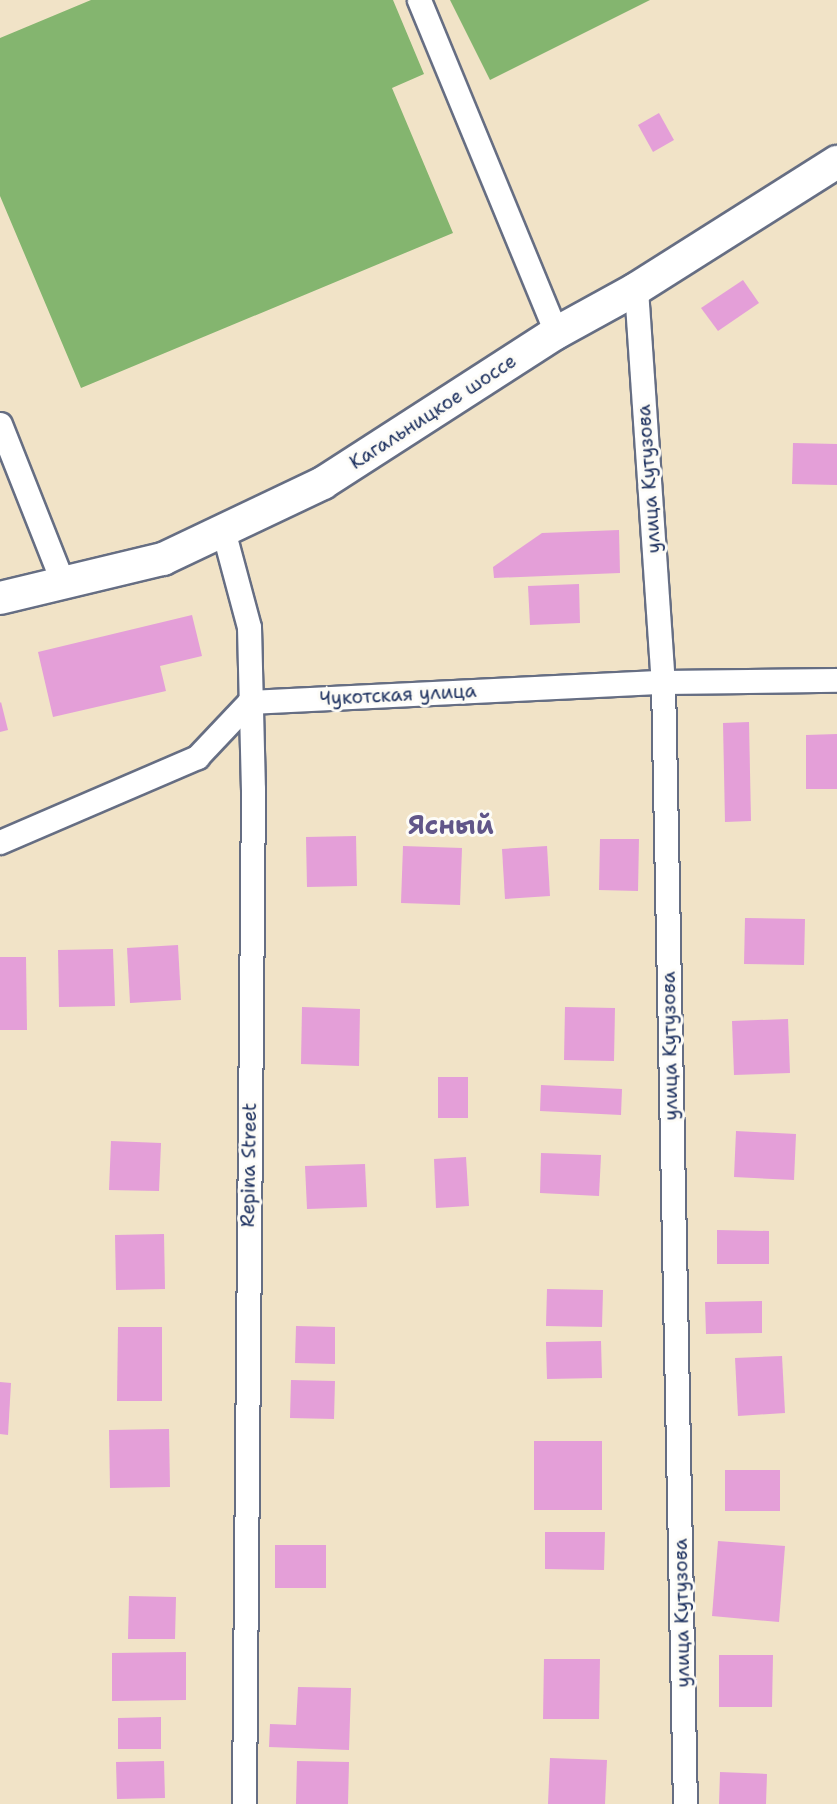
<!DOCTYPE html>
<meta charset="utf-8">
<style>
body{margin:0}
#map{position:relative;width:837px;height:1804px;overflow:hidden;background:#f1e3c7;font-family:"Shantell Sans",sans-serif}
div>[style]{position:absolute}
.forest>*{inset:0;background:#84b56f}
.building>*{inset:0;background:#e49fd8}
.roads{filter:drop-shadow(2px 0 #666e83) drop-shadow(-2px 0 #666e83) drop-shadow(0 2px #666e83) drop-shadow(0 -2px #666e83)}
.minor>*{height:23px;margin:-11.5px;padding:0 11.5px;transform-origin:11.5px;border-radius:11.5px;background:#fff}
.secondary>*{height:32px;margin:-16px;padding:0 16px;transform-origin:16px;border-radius:16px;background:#fff}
span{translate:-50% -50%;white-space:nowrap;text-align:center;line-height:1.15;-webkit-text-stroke:6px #fdfcf7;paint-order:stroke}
.street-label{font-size:19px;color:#1b2f5e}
.district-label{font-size:26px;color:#615689;font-weight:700}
</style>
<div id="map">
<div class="forest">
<div style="clip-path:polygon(91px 0,393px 0,424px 74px,392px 88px,453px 233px,81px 388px,0 196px,0 38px)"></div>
<div style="clip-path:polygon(450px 0,650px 0,490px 80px)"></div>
</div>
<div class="building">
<div style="clip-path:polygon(659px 113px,674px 140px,653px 152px,638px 125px)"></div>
<div style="clip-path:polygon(743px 280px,759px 303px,718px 331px,701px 308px)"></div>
<div style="clip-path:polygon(793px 443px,837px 444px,837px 485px,792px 484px)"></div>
<div style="clip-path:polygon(619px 530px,620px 573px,494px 578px,493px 567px,542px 533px)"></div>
<div style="clip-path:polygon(579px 584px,580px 623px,530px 625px,528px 586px)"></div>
<div style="clip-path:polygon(192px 615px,202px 656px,160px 666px,166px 691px,53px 717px,38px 652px)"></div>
<div style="clip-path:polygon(1px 702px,8px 730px,0 732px,0 703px)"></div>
<div style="clip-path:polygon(749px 722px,751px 821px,725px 822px,723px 723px)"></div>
<div style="clip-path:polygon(837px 734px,837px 789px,806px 789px,806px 735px)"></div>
<div style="clip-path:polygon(356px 836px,357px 886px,307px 887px,306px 837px)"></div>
<div style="clip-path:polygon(600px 839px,639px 839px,638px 891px,599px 890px)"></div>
<div style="clip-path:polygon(403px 846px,462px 848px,460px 905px,401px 903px)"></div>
<div style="clip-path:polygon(547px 846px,550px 896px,505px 899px,502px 849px)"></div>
<div style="clip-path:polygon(745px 918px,805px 919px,804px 965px,744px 964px)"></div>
<div style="clip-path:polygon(178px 945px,181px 1000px,130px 1003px,127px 948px)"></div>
<div style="clip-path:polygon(113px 949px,115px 1006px,59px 1007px,58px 950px)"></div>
<div style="clip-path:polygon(0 957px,26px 957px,27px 1030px,0 1030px)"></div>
<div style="clip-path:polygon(302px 1007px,360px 1009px,359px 1066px,301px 1064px)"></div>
<div style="clip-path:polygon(565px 1007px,615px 1008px,614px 1061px,564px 1060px)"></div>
<div style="clip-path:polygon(788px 1019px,790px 1073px,734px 1075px,732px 1021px)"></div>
<div style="clip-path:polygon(438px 1077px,468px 1077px,468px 1118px,438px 1118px)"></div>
<div style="clip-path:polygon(541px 1085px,622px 1089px,621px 1115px,540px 1111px)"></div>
<div style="clip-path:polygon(736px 1131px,796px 1134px,794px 1180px,734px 1177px)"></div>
<div style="clip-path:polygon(111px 1141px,161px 1143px,159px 1191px,109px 1190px)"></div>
<div style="clip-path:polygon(541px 1153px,601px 1155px,599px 1196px,540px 1193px)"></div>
<div style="clip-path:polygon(466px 1157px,469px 1206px,436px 1208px,434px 1159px)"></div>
<div style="clip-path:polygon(365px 1164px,367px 1207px,307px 1209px,305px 1166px)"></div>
<div style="clip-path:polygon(717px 1230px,769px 1231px,769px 1264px,717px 1264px)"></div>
<div style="clip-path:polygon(164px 1234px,165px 1289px,116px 1290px,115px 1235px)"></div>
<div style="clip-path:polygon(547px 1289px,603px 1290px,602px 1327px,546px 1326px)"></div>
<div style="clip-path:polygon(762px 1301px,762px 1333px,706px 1334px,705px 1302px)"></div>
<div style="clip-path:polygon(296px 1326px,335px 1327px,335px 1364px,295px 1363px)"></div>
<div style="clip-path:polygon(118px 1327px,162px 1327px,162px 1401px,117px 1401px)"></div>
<div style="clip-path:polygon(601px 1341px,602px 1378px,547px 1379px,546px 1342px)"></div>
<div style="clip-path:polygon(782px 1356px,785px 1413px,738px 1416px,735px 1358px)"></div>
<div style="clip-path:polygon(291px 1380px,335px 1381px,334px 1419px,290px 1418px)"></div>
<div style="clip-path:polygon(0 1382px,11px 1383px,8px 1435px,0 1434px)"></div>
<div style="clip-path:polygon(169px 1429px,170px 1487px,110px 1488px,109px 1430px)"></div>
<div style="clip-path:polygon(534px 1441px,602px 1441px,602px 1510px,534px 1510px)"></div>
<div style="clip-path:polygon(725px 1470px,780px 1470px,780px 1511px,725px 1511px)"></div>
<div style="clip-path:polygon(545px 1532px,605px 1532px,604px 1570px,545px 1569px)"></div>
<div style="clip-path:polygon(718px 1541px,785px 1546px,779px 1622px,712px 1616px)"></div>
<div style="clip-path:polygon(275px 1545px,326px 1545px,326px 1588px,275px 1588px)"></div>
<div style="clip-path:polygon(129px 1596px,176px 1597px,175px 1639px,128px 1639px)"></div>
<div style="clip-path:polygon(186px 1652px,186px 1700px,112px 1701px,112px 1653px)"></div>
<div style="clip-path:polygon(719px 1655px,773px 1655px,772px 1707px,719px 1707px)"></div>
<div style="clip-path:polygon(544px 1659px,600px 1659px,599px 1719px,543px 1719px)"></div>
<div style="clip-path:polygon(298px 1687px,351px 1688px,349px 1750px,269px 1747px,270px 1724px,296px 1725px)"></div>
<div style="clip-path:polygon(161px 1717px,161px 1749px,118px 1749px,118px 1718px)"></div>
<div style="clip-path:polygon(550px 1758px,607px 1760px,605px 1804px,548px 1804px)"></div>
<div style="clip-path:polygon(164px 1761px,165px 1798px,117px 1799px,116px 1762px)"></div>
<div style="clip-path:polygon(297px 1761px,349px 1762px,348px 1804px,296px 1804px)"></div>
<div style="clip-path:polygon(720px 1772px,767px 1774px,766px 1804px,719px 1804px)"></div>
</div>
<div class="roads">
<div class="minor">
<div style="left:419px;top:0;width:360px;rotate:67.6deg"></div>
<div style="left:636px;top:289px;width:394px;rotate:86.1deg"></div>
<div style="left:663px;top:682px;width:1122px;rotate:88.88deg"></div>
<div style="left:0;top:424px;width:171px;rotate:68.4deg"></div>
<div style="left:223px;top:530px;width:100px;rotate:75deg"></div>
<div style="left:249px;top:627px;width:162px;rotate:88.6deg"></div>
<div style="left:253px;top:789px;width:1015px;rotate:90.51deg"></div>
<div style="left:0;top:842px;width:215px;rotate:-23.3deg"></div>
<div style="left:197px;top:757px;width:76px;rotate:-46.6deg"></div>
<div style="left:249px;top:702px;width:414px;rotate:-2.8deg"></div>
<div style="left:663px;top:682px;width:174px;rotate:-0.7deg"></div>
</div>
<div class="secondary">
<div style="left:0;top:598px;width:168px;rotate:-13.5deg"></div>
<div style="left:163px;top:559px;width:177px;rotate:-25.4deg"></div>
<div style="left:323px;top:483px;width:277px;rotate:-32.8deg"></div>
<div style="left:556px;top:333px;width:91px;rotate:-28.8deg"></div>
<div style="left:636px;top:289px;width:238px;rotate:-32.3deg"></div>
</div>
</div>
<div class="street-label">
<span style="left:433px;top:412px;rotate:-33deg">Кагальницкое шоссе</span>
<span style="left:649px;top:479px;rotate:-94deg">улица Кутузова</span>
<span style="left:398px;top:695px;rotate:-3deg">Чукотская улица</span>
<span style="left:670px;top:1046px;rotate:-91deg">улица Кутузова</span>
<span style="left:249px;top:1165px;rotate:-89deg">Repina Street</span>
<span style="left:682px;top:1613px;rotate:-91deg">улица Кутузова</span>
</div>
<div class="district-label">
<span style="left:451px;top:825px">Ясный</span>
</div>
</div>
